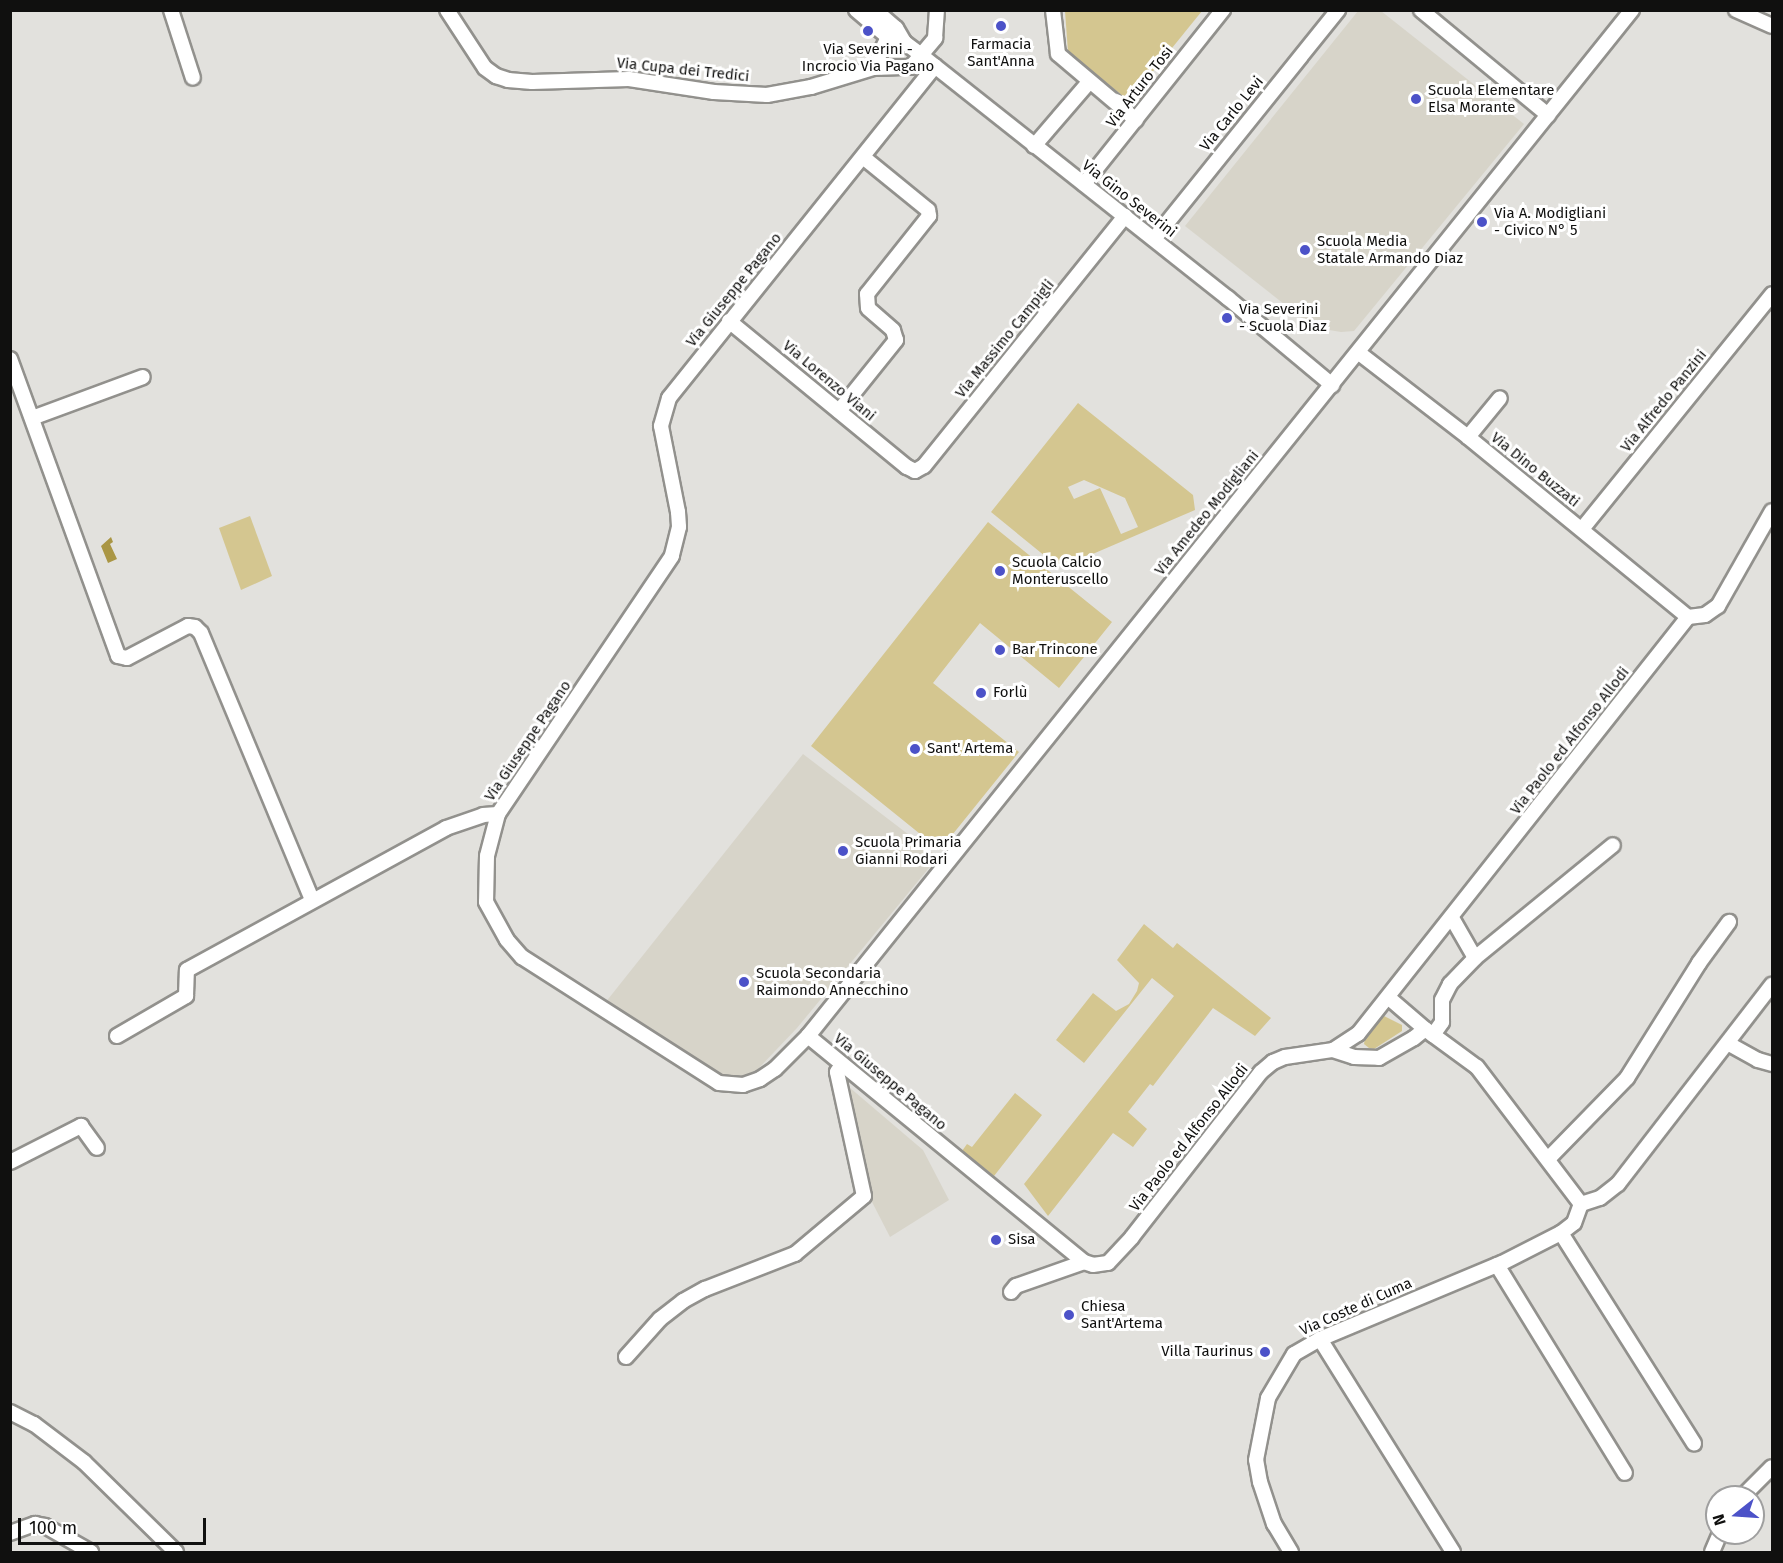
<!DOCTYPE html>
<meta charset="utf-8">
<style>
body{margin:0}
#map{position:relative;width:1783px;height:1563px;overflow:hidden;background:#e2e1dd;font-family:"Fira Sans",sans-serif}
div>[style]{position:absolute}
.built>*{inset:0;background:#d7d4c9}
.green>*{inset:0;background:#d4c690}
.water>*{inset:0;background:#aa9644}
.roads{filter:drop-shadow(2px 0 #92918d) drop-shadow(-2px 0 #92918d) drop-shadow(0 2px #92918d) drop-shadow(0 -2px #92918d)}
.minor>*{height:14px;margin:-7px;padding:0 7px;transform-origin:7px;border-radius:7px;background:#fff}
.dots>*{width:16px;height:16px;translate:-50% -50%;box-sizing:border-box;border:3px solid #fff;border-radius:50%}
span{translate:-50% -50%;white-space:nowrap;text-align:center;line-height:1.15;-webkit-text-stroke:6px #fff;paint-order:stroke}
.poi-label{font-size:15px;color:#10100f}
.left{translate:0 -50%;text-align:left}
.right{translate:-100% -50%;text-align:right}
.street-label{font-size:15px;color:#10100f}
.frame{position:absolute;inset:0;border:12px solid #10100f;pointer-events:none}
.north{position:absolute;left:1705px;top:1485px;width:60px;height:60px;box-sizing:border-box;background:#fff;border:2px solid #9f9f9f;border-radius:50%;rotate:253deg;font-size:16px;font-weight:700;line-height:24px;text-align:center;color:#10100f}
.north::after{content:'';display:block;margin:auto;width:21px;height:27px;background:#4c52c8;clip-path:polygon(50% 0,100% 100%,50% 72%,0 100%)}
.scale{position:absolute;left:18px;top:1518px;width:188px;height:27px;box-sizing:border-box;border:3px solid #10100f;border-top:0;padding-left:8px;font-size:18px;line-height:21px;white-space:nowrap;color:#10100f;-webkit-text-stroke:4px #fff;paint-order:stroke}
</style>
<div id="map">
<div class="built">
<div style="clip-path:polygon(1358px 11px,1381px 11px,1524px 124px,1354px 331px,1341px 332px,1323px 329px,1307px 322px,1185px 226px)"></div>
<div style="clip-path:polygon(803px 754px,938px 857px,797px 1028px,757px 1070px,743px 1078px,722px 1080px,605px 1003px)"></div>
<div style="clip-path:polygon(849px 1087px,923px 1150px,949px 1200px,890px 1237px,871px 1200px,845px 1090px)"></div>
</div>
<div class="green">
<div style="clip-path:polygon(1065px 11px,1065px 10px,1202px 11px,1129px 101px,1068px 52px)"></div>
<div style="clip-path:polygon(evenodd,1078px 403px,1193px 495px,1195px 510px,1095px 553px,1056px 565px,991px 512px,1078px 403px,1084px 480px,1125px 498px,1138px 527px,1121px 534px,1100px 488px,1074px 499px,1068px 487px,1084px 480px)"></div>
<div style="clip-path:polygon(250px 516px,272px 576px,241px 590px,219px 528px)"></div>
<div style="clip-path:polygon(988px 522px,1112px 622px,1059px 688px,980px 623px,933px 683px,1019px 752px,940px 850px,811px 746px)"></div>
<div style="clip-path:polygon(1144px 924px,1173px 948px,1177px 943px,1271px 1018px,1255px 1036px,1213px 1008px,1153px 1086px,1150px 1084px,1128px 1112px,1147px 1129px,1133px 1147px,1113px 1133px,1048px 1216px,1024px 1184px,1174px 996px,1152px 978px,1084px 1063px,1056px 1040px,1093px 993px,1116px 1011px,1129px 1004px,1137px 991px,1139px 983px,1117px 960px)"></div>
<div style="clip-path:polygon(1384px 1016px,1402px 1025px,1402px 1031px,1374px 1049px,1369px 1048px,1364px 1044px,1365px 1038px)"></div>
<div style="clip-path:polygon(1015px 1093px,1042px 1115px,994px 1176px,962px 1151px,967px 1144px,972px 1147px)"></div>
</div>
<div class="water">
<div style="clip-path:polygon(111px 537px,113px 542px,110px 544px,117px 559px,108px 563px,101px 546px)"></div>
</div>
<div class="roads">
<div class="minor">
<div style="left:171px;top:10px;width:71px;rotate:72.1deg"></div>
<div style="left:447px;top:10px;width:69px;rotate:56.8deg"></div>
<div style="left:485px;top:68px;width:14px;rotate:36deg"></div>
<div style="left:496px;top:76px;width:13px;rotate:18deg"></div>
<div style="left:508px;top:80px;width:24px;rotate:5deg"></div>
<div style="left:532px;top:82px;width:97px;rotate:-1.8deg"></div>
<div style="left:629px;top:79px;width:86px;rotate:8.7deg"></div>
<div style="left:714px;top:92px;width:53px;rotate:3.2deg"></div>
<div style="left:767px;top:95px;width:45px;rotate:-10.3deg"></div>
<div style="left:811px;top:87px;width:65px;rotate:-17deg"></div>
<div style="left:873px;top:68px;width:38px;rotate:-2deg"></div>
<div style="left:911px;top:67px;width:38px;rotate:-50deg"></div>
<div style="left:935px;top:38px;width:28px;rotate:-86deg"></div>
<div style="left:856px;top:10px;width:42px;rotate:40.2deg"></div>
<div style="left:888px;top:37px;width:17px;rotate:17deg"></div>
<div style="left:904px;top:42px;width:21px;rotate:37deg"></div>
<div style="left:921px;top:55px;width:392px;rotate:38.4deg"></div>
<div style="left:1228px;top:298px;width:136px;rotate:39.9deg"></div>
<div style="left:875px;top:10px;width:28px;rotate:41deg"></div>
<div style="left:896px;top:28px;width:16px;rotate:60deg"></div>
<div style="left:1053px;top:10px;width:44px;rotate:83.5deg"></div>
<div style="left:1058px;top:54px;width:102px;rotate:40.2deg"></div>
<div style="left:1421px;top:10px;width:165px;rotate:39.6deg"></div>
<div style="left:1736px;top:10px;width:39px;rotate:24deg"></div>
<div style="left:935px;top:66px;width:425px;rotate:128.7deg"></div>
<div style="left:669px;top:398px;width:29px;rotate:106deg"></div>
<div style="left:661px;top:426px;width:88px;rotate:78.8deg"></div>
<div style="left:678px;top:512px;width:15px;rotate:86deg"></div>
<div style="left:679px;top:527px;width:30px;rotate:104deg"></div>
<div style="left:672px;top:556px;width:311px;rotate:124deg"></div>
<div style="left:498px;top:814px;width:43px;rotate:104.7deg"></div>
<div style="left:487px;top:856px;width:46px;rotate:91.2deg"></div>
<div style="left:486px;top:902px;width:43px;rotate:61.1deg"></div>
<div style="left:507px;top:940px;width:23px;rotate:49deg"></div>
<div style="left:522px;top:957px;width:234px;rotate:32.6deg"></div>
<div style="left:719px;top:1083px;width:24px;rotate:5deg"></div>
<div style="left:743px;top:1085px;width:18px;rotate:-19deg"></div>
<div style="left:760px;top:1079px;width:18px;rotate:-34deg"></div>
<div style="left:775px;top:1069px;width:47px;rotate:-45deg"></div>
<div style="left:808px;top:1036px;width:1316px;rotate:-51.23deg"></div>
<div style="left:873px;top:68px;width:34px;rotate:-64deg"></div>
<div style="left:1034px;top:146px;width:84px;rotate:-49.3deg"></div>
<div style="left:1084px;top:184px;width:223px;rotate:-51.4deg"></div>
<div style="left:1154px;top:239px;width:294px;rotate:-51.2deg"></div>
<div style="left:729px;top:321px;width:230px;rotate:39.4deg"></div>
<div style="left:907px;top:467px;width:9px;rotate:27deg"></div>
<div style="left:915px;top:471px;width:10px;rotate:-29deg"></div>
<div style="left:924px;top:466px;width:321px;rotate:-51.2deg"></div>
<div style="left:1359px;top:353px;width:138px;rotate:37.6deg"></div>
<div style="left:1468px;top:437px;width:284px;rotate:39.3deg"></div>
<div style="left:10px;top:359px;width:316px;rotate:70deg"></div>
<div style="left:118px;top:656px;width:9px;rotate:13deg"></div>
<div style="left:127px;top:658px;width:69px;rotate:-27.7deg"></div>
<div style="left:188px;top:626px;width:7px;rotate:8deg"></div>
<div style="left:195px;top:627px;width:8px;rotate:45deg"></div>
<div style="left:201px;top:633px;width:289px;rotate:67.4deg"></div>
<div style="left:839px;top:411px;width:91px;rotate:-51.2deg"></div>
<div style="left:896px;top:340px;width:10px;rotate:-107deg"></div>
<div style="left:893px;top:330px;width:33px;rotate:-139deg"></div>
<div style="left:868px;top:308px;width:14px;rotate:-94deg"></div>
<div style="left:867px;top:294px;width:100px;rotate:-51.5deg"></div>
<div style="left:929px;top:216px;width:6px;rotate:-99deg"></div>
<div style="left:928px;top:210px;width:84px;rotate:-140.8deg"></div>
<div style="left:32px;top:418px;width:118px;rotate:-20.3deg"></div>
<div style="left:1468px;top:437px;width:50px;rotate:-50.6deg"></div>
<div style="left:1582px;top:529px;width:302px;rotate:-51deg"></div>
<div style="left:1452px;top:918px;width:46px;rotate:60.1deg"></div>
<div style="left:1389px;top:998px;width:48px;rotate:40.7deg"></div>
<div style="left:1425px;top:1029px;width:64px;rotate:36.2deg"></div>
<div style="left:1477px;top:1067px;width:172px;rotate:52.8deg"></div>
<div style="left:1433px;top:1035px;width:16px;rotate:-55deg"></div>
<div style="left:1442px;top:1022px;width:22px;rotate:-90deg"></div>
<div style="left:1442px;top:1000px;width:18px;rotate:-63deg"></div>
<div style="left:1450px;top:984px;width:36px;rotate:-46deg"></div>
<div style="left:1475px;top:958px;width:178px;rotate:-39.3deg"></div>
<div style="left:117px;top:1036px;width:80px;rotate:-30.1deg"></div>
<div style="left:186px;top:996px;width:26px;rotate:-88deg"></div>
<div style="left:187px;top:970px;width:295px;rotate:-28.7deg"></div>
<div style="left:446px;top:828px;width:39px;rotate:-19deg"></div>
<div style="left:483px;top:815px;width:15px;rotate:-4deg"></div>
<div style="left:808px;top:1036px;width:357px;rotate:39.3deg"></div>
<div style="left:1084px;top:1262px;width:9px;rotate:18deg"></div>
<div style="left:1093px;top:1265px;width:15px;rotate:-8deg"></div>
<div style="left:1108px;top:1263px;width:35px;rotate:-47deg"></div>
<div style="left:1132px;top:1237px;width:209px;rotate:-52deg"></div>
<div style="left:1261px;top:1072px;width:16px;rotate:-40deg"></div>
<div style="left:1273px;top:1062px;width:13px;rotate:-23deg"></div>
<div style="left:1285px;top:1057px;width:49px;rotate:-8.3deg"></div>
<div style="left:1333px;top:1050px;width:30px;rotate:-33deg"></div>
<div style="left:1358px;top:1034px;width:532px;rotate:-51.64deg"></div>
<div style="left:1688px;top:617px;width:17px;rotate:-7deg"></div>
<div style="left:1705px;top:615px;width:16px;rotate:-35deg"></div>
<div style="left:1718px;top:606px;width:109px;rotate:-60.4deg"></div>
<div style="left:1729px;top:1044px;width:33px;rotate:29deg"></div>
<div style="left:1758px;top:1060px;width:15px;rotate:16deg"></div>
<div style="left:1333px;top:1050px;width:22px;rotate:18deg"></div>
<div style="left:1354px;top:1057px;width:25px;rotate:2deg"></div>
<div style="left:1379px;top:1058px;width:40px;rotate:-29.7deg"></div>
<div style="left:1414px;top:1038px;width:14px;rotate:-39deg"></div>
<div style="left:1548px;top:1159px;width:113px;rotate:-45.7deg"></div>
<div style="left:1627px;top:1078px;width:136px;rotate:-57.9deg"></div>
<div style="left:1699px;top:963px;width:51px;rotate:-53.8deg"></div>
<div style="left:10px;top:1162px;width:80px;rotate:-26.9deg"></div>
<div style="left:81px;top:1126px;width:27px;rotate:54deg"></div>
<div style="left:1561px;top:1233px;width:249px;rotate:57.7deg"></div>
<div style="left:1497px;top:1265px;width:244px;rotate:58.4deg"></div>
<div style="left:1011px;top:1292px;width:8px;rotate:-50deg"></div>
<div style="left:1016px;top:1286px;width:72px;rotate:-19.4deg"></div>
<div style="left:1320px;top:1339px;width:251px;rotate:58deg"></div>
<div style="left:626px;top:1357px;width:51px;rotate:-48.2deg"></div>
<div style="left:660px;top:1319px;width:29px;rotate:-38deg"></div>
<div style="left:683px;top:1301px;width:25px;rotate:-29deg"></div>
<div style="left:705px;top:1289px;width:97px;rotate:-21.3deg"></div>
<div style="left:795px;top:1254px;width:90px;rotate:-40deg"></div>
<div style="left:864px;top:1196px;width:127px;rotate:-102.3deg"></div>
<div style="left:837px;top:1072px;width:9px;rotate:-54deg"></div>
<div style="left:10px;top:1412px;width:27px;rotate:27deg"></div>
<div style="left:34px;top:1424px;width:63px;rotate:37.2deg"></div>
<div style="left:84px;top:1462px;width:129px;rotate:44.4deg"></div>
<div style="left:1742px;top:1497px;width:42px;rotate:-45deg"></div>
<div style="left:10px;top:1533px;width:27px;rotate:-20deg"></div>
<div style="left:35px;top:1524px;width:10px;rotate:11deg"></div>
<div style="left:45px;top:1526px;width:53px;rotate:29.5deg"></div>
<div style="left:1291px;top:1552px;width:33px;rotate:-121deg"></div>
<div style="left:1274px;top:1524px;width:44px;rotate:-108.4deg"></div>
<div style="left:1260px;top:1482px;width:22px;rotate:-100deg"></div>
<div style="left:1256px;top:1460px;width:63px;rotate:-79deg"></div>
<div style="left:1268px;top:1398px;width:51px;rotate:-59.4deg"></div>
<div style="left:1294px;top:1354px;width:30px;rotate:-30deg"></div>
<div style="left:1320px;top:1339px;width:197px;rotate:-22.7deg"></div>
<div style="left:1502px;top:1263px;width:66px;rotate:-27deg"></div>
<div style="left:1561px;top:1233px;width:16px;rotate:-38deg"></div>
<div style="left:1574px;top:1223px;width:20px;rotate:-70deg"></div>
<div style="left:1581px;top:1204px;width:20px;rotate:-18deg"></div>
<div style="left:1600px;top:1198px;width:23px;rotate:-38deg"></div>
<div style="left:1618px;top:1184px;width:252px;rotate:-52.3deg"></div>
<div style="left:1712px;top:1552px;width:21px;rotate:-67deg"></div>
</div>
</div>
<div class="dots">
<div style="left:1001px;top:26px;background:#4c52c8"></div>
<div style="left:868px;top:31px;background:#4c52c8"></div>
<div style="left:1416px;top:99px;background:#4c52c8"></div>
<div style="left:1482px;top:222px;background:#4c52c8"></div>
<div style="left:1305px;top:250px;background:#4c52c8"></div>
<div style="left:1227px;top:318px;background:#4c52c8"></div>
<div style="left:1000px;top:571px;background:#4c52c8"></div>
<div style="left:1000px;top:650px;background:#4c52c8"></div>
<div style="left:981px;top:693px;background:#4c52c8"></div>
<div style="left:915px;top:749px;background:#4c52c8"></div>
<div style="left:843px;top:851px;background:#4c52c8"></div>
<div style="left:744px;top:982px;background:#4c52c8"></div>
<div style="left:996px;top:1240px;background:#4c52c8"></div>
<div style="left:1069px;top:1315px;background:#4c52c8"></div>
<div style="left:1265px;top:1352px;background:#4c52c8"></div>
</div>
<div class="poi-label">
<span style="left:1001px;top:53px">Farmacia<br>Sant'Anna</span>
<span style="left:868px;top:58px">Via Severini -<br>Incrocio Via Pagano</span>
<span class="left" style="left:1428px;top:99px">Scuola Elementare<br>Elsa Morante</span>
<span class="left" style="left:1494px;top:222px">Via A. Modigliani<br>- Civico N° 5</span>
<span class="left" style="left:1317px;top:250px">Scuola Media<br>Statale Armando Diaz</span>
<span class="left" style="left:1239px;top:318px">Via Severini<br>- Scuola Diaz</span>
<span class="left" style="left:1012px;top:571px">Scuola Calcio<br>Monteruscello</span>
<span class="left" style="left:1012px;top:650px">Bar Trincone</span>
<span class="left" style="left:993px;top:693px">Forlù</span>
<span class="left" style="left:927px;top:749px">Sant' Artema</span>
<span class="left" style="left:855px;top:851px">Scuola Primaria<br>Gianni Rodari</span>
<span class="left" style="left:756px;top:982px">Scuola Secondaria<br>Raimondo Annecchino</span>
<span class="left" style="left:1008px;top:1240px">Sisa</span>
<span class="left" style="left:1081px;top:1315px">Chiesa<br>Sant'Artema</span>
<span class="right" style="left:1253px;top:1352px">Villa Taurinus</span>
</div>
<div class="street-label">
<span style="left:683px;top:70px;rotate:6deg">Via Cupa dei Tredici</span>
<span style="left:1140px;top:87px;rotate:-52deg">Via Arturo Tosi</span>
<span style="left:1232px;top:114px;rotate:-51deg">Via Carlo Levi</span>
<span style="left:1129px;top:199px;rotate:38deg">Via Gino Severini</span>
<span style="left:734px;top:290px;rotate:-51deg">Via Giuseppe Pagano</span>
<span style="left:1005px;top:339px;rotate:-51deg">Via Massimo Campigli</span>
<span style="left:829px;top:381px;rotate:40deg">Via Lorenzo Viani</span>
<span style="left:1664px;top:401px;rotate:-51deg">Via Alfredo Panzini</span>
<span style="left:1535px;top:470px;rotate:39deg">Via Dino Buzzati</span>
<span style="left:1207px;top:513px;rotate:-51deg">Via Amedeo Modigliani</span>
<span style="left:528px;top:741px;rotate:-56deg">Via Giuseppe Pagano</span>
<span style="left:1570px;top:741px;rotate:-52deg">Via Paolo ed Alfonso Allodi</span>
<span style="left:890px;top:1082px;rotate:40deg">Via Giuseppe Pagano</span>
<span style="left:1189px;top:1138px;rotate:-52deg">Via Paolo ed Alfonso Allodi</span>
<span style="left:1356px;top:1307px;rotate:-24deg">Via Coste di Cuma</span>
</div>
<div class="frame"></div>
<div class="north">N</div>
<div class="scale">100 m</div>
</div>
